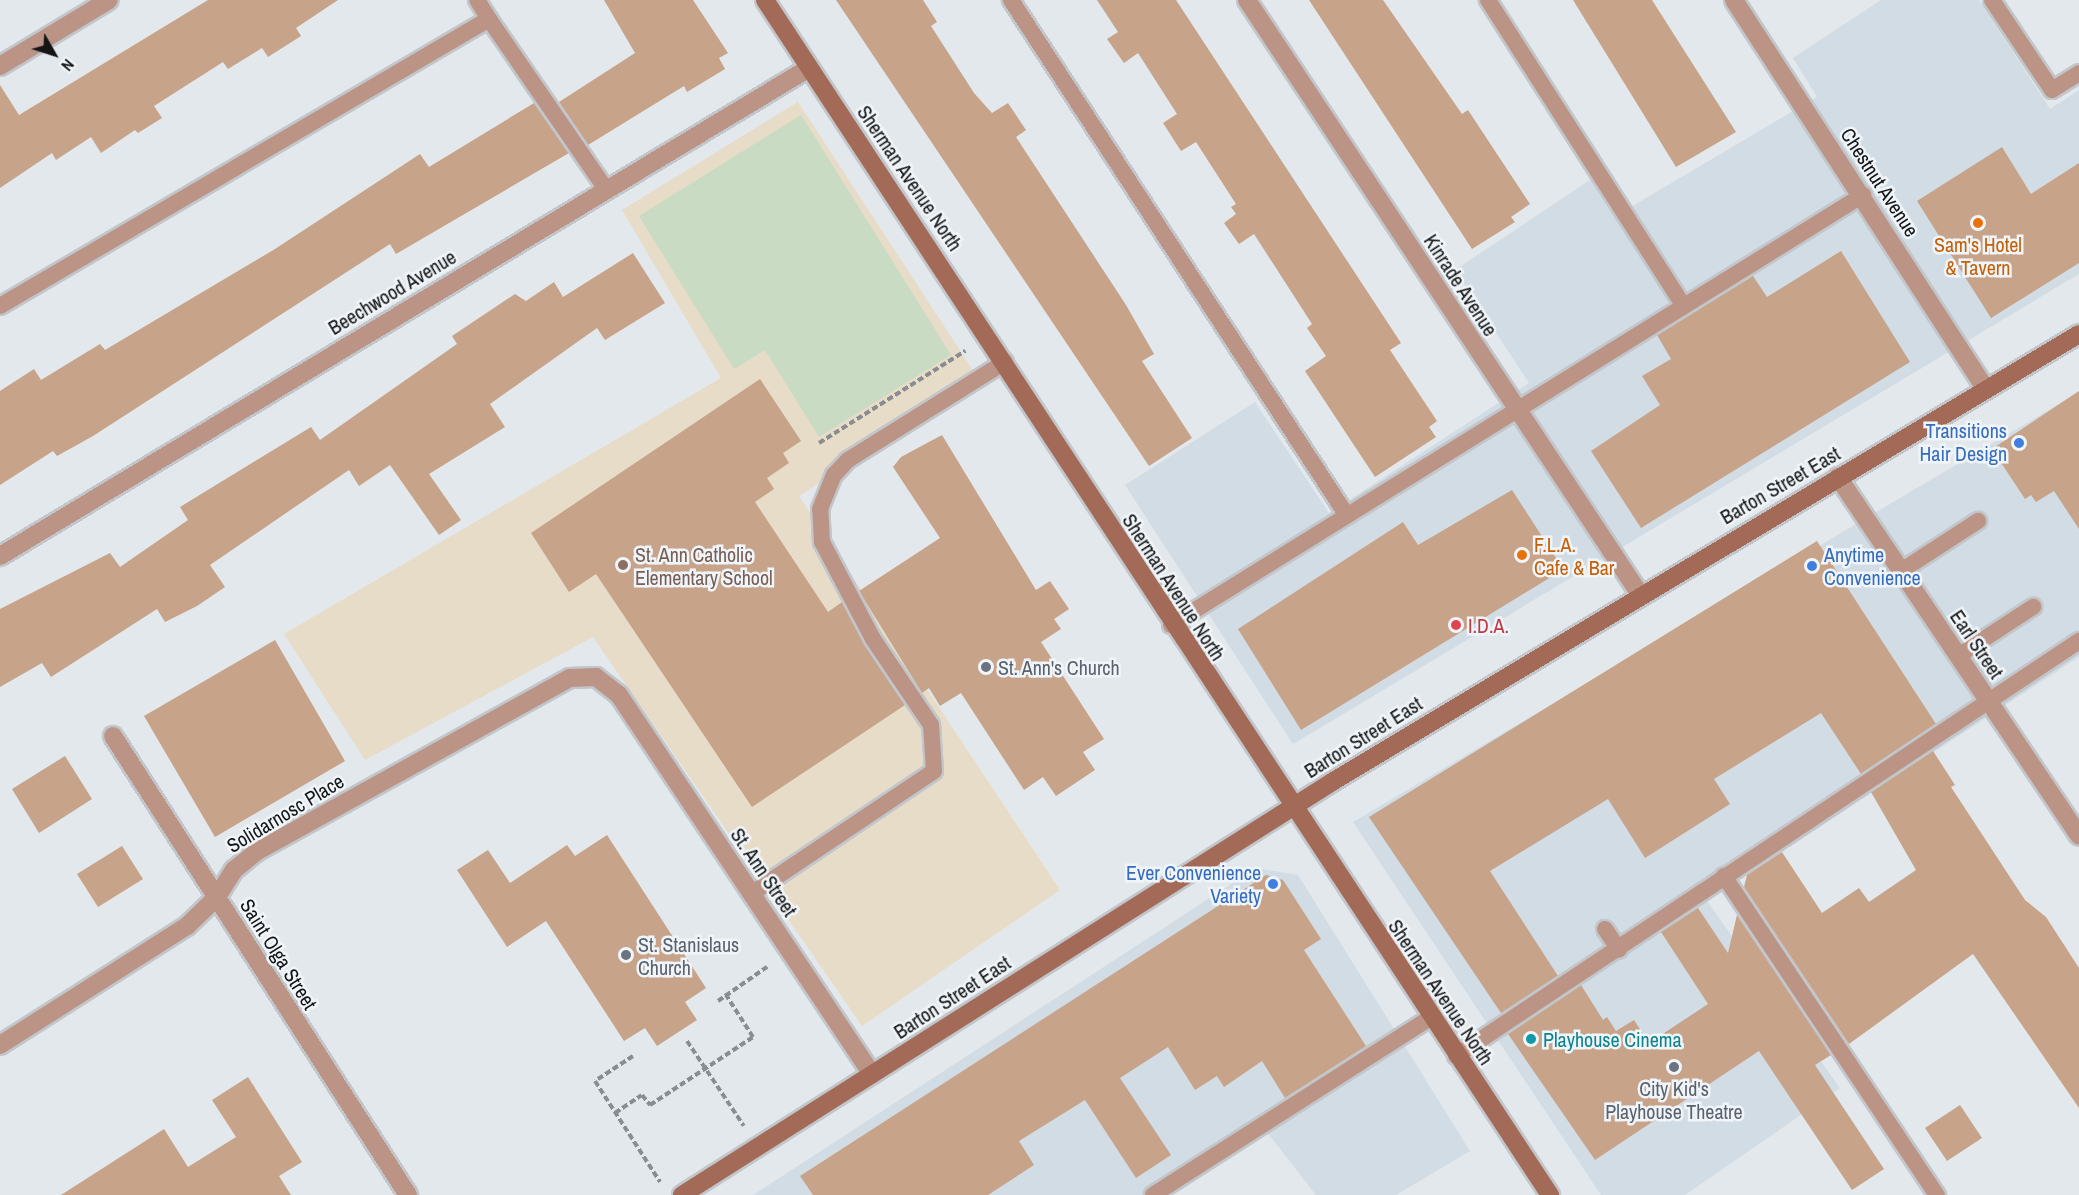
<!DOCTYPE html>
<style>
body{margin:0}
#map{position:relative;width:2079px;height:1195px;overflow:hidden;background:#e3e8ec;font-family:"Archivo Narrow",sans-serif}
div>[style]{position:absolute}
.built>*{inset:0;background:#d2dce5}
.education>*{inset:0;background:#e7dcc7}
.green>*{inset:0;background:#c9dbc3}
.building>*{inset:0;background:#c6a389}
.path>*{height:4px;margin-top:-2px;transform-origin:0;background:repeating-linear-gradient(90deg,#8a8d90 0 6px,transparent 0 9px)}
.roads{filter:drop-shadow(2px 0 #c2c6ca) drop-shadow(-2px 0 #c2c6ca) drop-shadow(0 2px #c2c6ca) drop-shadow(0 -2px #c2c6ca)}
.lane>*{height:16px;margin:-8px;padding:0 8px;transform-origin:8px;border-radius:8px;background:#bb9486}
.street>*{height:18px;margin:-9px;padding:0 9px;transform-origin:9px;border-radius:9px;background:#bb9486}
.secondary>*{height:18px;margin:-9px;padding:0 9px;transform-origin:9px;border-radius:9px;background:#a36b57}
.dots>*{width:16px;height:16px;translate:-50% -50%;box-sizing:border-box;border:3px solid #f0f5f9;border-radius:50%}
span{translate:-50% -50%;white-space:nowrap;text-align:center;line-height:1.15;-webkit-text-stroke:5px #f0f5f9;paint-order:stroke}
.street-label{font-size:20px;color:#141516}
.food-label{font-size:20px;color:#c56008}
.left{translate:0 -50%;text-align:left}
.shop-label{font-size:20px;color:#366cbe}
.right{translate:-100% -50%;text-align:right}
.education-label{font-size:20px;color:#785e54}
.health-label{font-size:20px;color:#be3a42}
.worship-label{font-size:20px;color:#5b616d}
.culture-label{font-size:20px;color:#0d838f}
.north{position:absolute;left:24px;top:24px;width:60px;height:60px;-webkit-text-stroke:4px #f0f5f9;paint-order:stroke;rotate:129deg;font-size:16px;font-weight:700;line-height:24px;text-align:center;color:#141516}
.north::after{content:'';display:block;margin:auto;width:21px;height:27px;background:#141516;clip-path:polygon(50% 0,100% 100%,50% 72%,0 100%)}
</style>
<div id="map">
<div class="built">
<div style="clip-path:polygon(1881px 0,1979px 0,2050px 109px,2079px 90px,2079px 274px,1293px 744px,1125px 485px,1255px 402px,1329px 513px,1529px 383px,1455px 270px,1590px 180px,1614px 217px,1817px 97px,1793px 58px)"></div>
<div style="clip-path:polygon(2079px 392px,2079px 657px,1707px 901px,1840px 1088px,1685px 1195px,1601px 1195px,1353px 822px)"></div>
<div style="clip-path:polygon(1256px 868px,1298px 875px,1470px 1151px,1396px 1195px,1316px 1195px,1263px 1127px,1158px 1195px,753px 1195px)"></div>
</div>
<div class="education">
<div style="clip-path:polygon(798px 102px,980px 381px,799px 496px,1060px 890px,862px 1026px,593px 637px,365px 760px,284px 634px,721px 378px,622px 210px)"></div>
</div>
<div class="green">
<div style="clip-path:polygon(801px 115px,951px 355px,819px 437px,765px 350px,734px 369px,639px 216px)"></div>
</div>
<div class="building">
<div style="clip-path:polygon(208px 0,338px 0,296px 28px,301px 36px,268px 57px,262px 48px,228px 69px,223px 62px,154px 106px,162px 118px,138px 133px,135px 130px,101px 153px,91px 137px,56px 160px,52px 153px,0 188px,0 85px,19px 115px)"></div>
<div style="clip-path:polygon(604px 0,693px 0,728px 53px,719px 58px,725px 69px,687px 92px,684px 86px,588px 145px,559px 102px,635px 53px)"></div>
<div style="clip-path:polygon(836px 0,923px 0,937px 22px,931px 26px,974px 93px,992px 113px,1008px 103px,1026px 130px,1016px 137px,1126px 305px,1154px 354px,1142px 361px,1192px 438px,1149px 466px)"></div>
<div style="clip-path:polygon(1097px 0,1176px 0,1401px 343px,1390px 350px,1437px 421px,1429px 427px,1436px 437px,1375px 477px,1305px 371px,1326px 356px,1307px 328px,1312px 324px,1254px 234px,1239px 244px,1224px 223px,1236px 214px,1231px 207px,1236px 204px,1196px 142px,1181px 151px,1163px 123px,1177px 114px,1138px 53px,1124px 63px,1107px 39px,1118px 32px)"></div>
<div style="clip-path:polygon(1309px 0,1383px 0,1462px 114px,1468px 110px,1530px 204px,1511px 217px,1515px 222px,1472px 249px)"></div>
<div style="clip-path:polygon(1573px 0,1652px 0,1736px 132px,1676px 167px)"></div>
<div style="clip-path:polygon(534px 103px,569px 153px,396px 254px,390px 244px,93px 436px,57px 456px,53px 451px,0 485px,0 391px,34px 369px,41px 380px,100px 344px,105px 350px,275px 249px,420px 154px,429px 167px)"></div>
<div style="clip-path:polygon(2002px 147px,2031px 194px,2079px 163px,2079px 263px,1991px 318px,1917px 201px)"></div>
<div style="clip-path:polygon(1841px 251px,1910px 362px,1641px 528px,1591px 451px,1660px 405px,1642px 376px,1671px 359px,1657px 335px,1753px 276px,1767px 297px)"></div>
<div style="clip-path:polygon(633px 253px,665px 303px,605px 340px,597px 328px,490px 404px,505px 427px,429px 474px,461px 520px,439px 535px,390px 465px,359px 486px,349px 470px,210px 565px,225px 587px,197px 606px,165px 622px,157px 609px,51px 677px,42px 663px,0 687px,0 609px,110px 553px,120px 567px,188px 520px,180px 507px,311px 427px,320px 440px,457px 344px,452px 336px,515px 294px,526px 301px,554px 282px,563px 297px)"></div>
<div style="clip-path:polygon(760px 379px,801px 441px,783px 453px,789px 463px,767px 478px,774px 489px,755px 502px,828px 612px,842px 602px,905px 705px,752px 807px,596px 574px,569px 592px,531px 533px)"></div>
<div style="clip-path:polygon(2079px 391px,2079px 529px,2054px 491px,2036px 502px,2031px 495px,2025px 499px,1992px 449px)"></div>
<div style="clip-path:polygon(942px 435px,1036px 590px,1050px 581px,1069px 609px,1054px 619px,1061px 629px,1041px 642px,1104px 739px,1083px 752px,1095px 770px,1056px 796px,1043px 777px,1024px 790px,961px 693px,940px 706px,929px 688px,922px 693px,859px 591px,940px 538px,893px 467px,901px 457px)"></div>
<div style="clip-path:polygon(1512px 490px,1558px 561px,1556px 574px,1301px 730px,1238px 629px,1403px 522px,1418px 545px)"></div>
<div style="clip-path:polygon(1817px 541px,1936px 724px,1861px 774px,1821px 713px,1714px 779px,1730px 804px,1645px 858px,1608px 799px,1490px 871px,1558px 976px,1501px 1013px,1369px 817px)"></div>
<div style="clip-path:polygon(275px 640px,345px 761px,215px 837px,144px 716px)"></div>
<div style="clip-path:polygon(1933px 751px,1955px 785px,1951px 787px,2025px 900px,2046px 917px,2079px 968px,2079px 1108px,1973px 954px,1849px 1044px,1744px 887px,1747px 875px,1782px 852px,1822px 913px,1859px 888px,1869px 902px,1916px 870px,1871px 792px)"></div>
<div style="clip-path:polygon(65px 756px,92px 799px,39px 833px,12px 789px)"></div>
<div style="clip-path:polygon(607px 835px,706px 988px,685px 1002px,697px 1020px,657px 1046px,645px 1028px,624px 1041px,546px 921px,507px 947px,457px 870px,488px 850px,510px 883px,567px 845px,575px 856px)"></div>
<div style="clip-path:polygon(122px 846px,143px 879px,98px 907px,77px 874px)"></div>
<div style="clip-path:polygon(1266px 875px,1283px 880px,1321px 939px,1304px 950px,1366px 1046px,1285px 1098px,1262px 1061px,1224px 1087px,1217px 1076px,1195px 1090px,1168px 1047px,1120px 1078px,1171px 1155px,1136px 1178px,1085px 1100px,1019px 1141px,1034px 1165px,988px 1195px,813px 1195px,800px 1176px)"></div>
<div style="clip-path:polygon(1698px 908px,1728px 953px,1737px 915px,1831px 1055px,1815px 1065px,1884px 1169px,1852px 1190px,1759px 1051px,1595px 1160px,1508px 1034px,1581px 985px,1603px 1020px,1607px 1017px,1616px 1031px,1634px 1020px,1649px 1043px,1708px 1004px,1661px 932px)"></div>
<div style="clip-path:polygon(248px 1077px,302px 1162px,279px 1176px,291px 1195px,61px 1195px,164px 1129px,188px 1167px,236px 1137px,212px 1100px)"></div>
<div style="clip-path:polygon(1960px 1105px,1982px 1138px,1947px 1161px,1925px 1128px)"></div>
</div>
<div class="path">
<div style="left:819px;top:443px;width:173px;rotate:-32.2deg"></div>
<div style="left:718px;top:1001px;width:60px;rotate:-34.8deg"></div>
<div style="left:687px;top:1041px;width:102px;rotate:56.2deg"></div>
<div style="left:633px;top:1056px;width:45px;rotate:146.7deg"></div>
<div style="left:595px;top:1081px;width:120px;rotate:57.2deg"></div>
<div style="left:615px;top:1113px;width:32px;rotate:-34deg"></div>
<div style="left:642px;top:1095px;width:13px;rotate:51deg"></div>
<div style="left:650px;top:1105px;width:123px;rotate:-33.4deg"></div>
<div style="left:753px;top:1037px;width:50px;rotate:-122.7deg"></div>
</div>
<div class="roads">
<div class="lane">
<div style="left:1011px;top:0;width:614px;rotate:56.91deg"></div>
<div style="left:1488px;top:0;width:360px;rotate:57.4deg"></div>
<div style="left:1992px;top:0;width:108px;rotate:56.3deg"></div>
<div style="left:2052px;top:90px;width:32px;rotate:-32deg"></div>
<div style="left:489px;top:19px;width:206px;rotate:55.5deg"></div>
<div style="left:0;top:306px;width:567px;rotate:-30.41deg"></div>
<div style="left:489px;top:19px;width:22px;rotate:-122deg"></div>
<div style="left:1901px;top:571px;width:92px;rotate:-33deg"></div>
<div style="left:1171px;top:625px;width:815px;rotate:-31.86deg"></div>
<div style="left:1958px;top:656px;width:90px;rotate:-33.2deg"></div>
<div style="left:1724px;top:876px;width:384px;rotate:56.3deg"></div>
<div style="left:751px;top:894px;width:220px;rotate:-33.9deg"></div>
<div style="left:934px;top:771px;width:46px;rotate:-93.7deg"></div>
<div style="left:931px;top:725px;width:104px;rotate:-124deg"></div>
<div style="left:873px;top:639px;width:110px;rotate:-117.7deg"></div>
<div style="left:822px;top:542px;width:33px;rotate:-93deg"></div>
<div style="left:820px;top:509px;width:37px;rotate:-68deg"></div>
<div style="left:834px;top:475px;width:21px;rotate:-47deg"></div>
<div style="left:848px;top:460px;width:185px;rotate:-32deg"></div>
<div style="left:1605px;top:929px;width:25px;rotate:56deg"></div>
<div style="left:1456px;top:1056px;width:749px;rotate:-33.67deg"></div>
<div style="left:1153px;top:1195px;width:330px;rotate:-32.6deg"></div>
</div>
<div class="street">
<div style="left:1247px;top:0;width:711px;rotate:56.53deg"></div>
<div style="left:1734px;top:0;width:463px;rotate:57.1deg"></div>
<div style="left:0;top:66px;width:127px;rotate:-31.2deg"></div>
<div style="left:1838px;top:477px;width:432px;rotate:56.1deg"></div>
<div style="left:0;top:556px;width:945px;rotate:-31.1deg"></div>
<div style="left:113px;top:736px;width:546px;rotate:57.27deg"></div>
<div style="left:0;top:1045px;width:222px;rotate:-32.5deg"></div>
<div style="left:187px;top:926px;width:42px;rotate:-44deg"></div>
<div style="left:217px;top:897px;width:32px;rotate:-58deg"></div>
<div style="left:234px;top:870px;width:28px;rotate:-39deg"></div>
<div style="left:256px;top:852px;width:359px;rotate:-29deg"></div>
<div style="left:570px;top:678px;width:26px;rotate:-2deg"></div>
<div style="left:596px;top:677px;width:29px;rotate:38deg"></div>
<div style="left:619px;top:695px;width:456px;rotate:56.3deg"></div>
</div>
<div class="secondary">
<div style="left:765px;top:0;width:1430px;rotate:56.7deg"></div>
<div style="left:682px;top:1195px;width:770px;rotate:-32.43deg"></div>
<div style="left:1332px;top:782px;width:871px;rotate:-30.95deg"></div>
</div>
</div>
<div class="dots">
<div style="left:1978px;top:223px;background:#e8710a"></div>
<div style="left:2019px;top:443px;background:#3f7fe0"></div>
<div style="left:1522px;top:555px;background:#e8710a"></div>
<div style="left:623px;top:565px;background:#8d6e63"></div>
<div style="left:1812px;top:566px;background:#3f7fe0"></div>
<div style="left:1456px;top:625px;background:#e0444e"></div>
<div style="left:986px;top:667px;background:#6b7280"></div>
<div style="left:1273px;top:884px;background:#3f7fe0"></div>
<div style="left:626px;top:955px;background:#6b7280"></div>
<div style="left:1531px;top:1039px;background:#0f9aa8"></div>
<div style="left:1674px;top:1067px;background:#6b7280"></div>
</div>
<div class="street-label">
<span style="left:910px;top:178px;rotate:56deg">Sherman Avenue North</span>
<span style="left:1880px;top:182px;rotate:57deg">Chestnut Avenue</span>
<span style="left:1461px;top:285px;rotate:57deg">Kinrade Avenue</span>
<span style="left:392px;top:292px;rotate:-31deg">Beechwood Avenue</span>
<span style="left:1780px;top:485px;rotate:-30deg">Barton Street East</span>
<span style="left:1174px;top:587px;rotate:57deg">Sherman Avenue North</span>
<span style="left:1977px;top:644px;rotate:56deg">Earl Street</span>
<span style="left:1363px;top:737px;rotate:-32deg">Barton Street East</span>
<span style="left:285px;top:813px;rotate:-31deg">Solidarnosc Place</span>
<span style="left:764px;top:872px;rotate:56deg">St. Ann Street</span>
<span style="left:279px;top:954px;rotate:58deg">Saint Olga Street</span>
<span style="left:1441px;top:992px;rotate:56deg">Sherman Avenue North</span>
<span style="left:952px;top:997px;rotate:-33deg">Barton Street East</span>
</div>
<div class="food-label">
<span style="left:1978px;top:256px">Sam's Hotel<br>&amp; Tavern</span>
<span class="left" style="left:1534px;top:556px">F.L.A.<br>Cafe &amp; Bar</span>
</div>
<div class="shop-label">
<span class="right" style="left:2007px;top:442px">Transitions<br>Hair Design</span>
<span class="left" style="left:1824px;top:566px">Anytime<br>Convenience</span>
<span class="right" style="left:1261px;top:884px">Ever Convenience<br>Variety</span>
</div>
<div class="education-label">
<span class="left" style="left:635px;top:566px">St. Ann Catholic<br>Elementary School</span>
</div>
<div class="health-label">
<span class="left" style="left:1468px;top:625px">I.D.A.</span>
</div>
<div class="worship-label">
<span class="left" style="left:998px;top:667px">St. Ann's Church</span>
<span class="left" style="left:638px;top:956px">St. Stanislaus<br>Church</span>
<span style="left:1674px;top:1100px">City Kid's<br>Playhouse Theatre</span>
</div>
<div class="culture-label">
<span class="left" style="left:1543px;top:1039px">Playhouse Cinema</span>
</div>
<div class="north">N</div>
</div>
